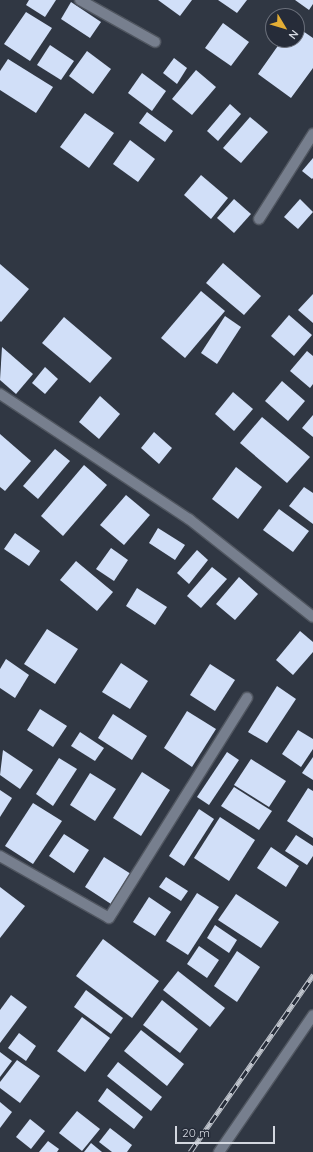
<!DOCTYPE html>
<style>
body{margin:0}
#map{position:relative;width:313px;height:1152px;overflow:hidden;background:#303743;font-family:Quicksand,sans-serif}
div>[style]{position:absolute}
.building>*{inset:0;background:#d1dff8}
.roads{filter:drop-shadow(1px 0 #505660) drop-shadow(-1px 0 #505660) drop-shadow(0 1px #505660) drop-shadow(0 -1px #505660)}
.minor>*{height:10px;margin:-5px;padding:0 5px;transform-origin:5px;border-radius:5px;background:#777f8e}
.rail>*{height:4.5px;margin-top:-2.25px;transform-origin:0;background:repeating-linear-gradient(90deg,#262c39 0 9px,#bfc4cc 0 18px);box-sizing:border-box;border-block:1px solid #bfc4cc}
span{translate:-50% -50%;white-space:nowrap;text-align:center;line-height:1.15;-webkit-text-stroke:4px #262c39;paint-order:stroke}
.north{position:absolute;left:265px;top:8px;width:40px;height:40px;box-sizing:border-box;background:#262c39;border:1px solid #6b707b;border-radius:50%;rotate:128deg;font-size:11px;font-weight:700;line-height:16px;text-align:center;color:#d3d7df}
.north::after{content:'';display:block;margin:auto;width:14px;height:18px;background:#e4ae35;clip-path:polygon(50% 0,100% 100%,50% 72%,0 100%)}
.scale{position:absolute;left:175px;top:1126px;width:100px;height:18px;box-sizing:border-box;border:2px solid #d3d7df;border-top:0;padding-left:5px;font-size:12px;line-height:14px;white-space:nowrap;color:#d3d7df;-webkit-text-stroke:3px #262c39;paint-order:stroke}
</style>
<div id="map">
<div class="building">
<div style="clip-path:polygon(29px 0,56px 0,45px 17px,26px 5px)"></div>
<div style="clip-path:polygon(158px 0,192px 0,180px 16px)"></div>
<div style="clip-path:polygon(218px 0,247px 0,237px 13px)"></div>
<div style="clip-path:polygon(295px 0,313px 0,313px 4px,309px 10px)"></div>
<div style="clip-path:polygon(71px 2px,101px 22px,90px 38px,61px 19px)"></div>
<div style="clip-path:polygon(26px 12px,52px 28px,30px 61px,4px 44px)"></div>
<div style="clip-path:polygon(223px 23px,249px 42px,231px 66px,205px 48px)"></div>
<div style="clip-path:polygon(297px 27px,313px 38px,313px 68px,291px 98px,258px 74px,282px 40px,297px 40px)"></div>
<div style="clip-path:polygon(50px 45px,74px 61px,61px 80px,37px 65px)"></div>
<div style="clip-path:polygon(87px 51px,111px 69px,93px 94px,69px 76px)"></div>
<div style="clip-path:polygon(174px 58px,187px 68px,177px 84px,163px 73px)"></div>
<div style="clip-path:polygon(8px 59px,53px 87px,36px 113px,0 90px,0 71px)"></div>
<div style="clip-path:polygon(196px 70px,216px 87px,192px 115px,172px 99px)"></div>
<div style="clip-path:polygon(142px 73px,166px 91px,152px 111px,128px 93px)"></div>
<div style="clip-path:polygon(230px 104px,241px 114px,218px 141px,207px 131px)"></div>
<div style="clip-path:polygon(147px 112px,173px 131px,165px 142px,139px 123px)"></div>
<div style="clip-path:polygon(85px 113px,114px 133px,89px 168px,60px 147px)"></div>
<div style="clip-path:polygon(250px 117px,268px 132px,241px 163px,223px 148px)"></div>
<div style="clip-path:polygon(130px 140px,155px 159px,138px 182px,113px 164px)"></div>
<div style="clip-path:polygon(313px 158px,313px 178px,312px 179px,302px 171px)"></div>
<div style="clip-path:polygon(201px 175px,228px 198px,211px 219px,184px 195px)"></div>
<div style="clip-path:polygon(234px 199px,251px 214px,234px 233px,217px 218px)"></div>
<div style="clip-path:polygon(300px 199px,313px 212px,298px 229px,284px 217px)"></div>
<div style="clip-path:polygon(223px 263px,261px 296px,244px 315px,206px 283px)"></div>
<div style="clip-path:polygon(0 264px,29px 289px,1px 322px,0 321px)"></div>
<div style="clip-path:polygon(201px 291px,225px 311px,185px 358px,161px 338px)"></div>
<div style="clip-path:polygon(313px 294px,313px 323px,298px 310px)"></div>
<div style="clip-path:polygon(289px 315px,312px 335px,294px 356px,271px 336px)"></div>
<div style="clip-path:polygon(225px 316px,241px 327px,217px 364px,201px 353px)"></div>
<div style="clip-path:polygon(64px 317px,112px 358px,90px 383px,42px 343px)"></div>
<div style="clip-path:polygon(2px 347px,33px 374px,16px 394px,0 380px)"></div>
<div style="clip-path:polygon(307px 351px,313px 356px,313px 384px,310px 388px,290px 371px)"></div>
<div style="clip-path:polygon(45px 367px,58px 379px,45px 394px,32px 383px)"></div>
<div style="clip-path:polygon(282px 381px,305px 401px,288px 421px,265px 401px)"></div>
<div style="clip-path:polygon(233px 392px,253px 409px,234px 431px,215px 414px)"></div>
<div style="clip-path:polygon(100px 396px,120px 414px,99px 439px,79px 422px)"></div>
<div style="clip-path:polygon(313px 415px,313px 437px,302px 428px)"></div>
<div style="clip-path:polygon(262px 417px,310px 457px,287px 483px,240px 443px)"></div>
<div style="clip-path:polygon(154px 432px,172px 448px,159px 464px,141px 448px)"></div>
<div style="clip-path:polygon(0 434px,31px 461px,5px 491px,0 487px)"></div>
<div style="clip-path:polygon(55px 449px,70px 461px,38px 499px,23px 486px)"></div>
<div style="clip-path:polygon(84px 465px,107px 485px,63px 536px,41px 516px)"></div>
<div style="clip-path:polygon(236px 467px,262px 487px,238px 519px,212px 499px)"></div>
<div style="clip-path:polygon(304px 487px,313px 493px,313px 524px,289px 506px)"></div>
<div style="clip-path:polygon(126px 495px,150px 515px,124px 545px,100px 525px)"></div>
<div style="clip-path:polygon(279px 509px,309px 531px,293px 552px,263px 530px)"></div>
<div style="clip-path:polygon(158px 528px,185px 545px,175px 560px,149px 543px)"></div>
<div style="clip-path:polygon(15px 533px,40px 551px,29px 566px,4px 549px)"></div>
<div style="clip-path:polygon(111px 548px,128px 560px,114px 581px,96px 569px)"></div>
<div style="clip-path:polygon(197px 550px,208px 560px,189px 584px,177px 573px)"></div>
<div style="clip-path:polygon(76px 561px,113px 592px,97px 611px,60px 580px)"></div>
<div style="clip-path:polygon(212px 567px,227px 579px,201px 608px,187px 596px)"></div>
<div style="clip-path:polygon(239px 577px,258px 594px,235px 620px,216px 604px)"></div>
<div style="clip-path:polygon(137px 588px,167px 607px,155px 625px,126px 606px)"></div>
<div style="clip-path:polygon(47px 629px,78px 649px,55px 684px,24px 664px)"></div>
<div style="clip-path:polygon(300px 631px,313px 642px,313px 652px,293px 675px,276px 660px)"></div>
<div style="clip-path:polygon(6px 659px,29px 675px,15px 698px,0 688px,0 669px)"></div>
<div style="clip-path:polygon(121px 663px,148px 681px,130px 709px,102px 692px)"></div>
<div style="clip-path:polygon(210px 664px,235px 680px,215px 711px,190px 695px)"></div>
<div style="clip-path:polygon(277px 686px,296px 699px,267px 743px,248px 732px)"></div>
<div style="clip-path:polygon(40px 709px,67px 726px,53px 747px,27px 730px)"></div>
<div style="clip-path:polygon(187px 711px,216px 729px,192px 767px,164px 748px)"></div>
<div style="clip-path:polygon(113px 714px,147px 736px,132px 760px,98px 738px)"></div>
<div style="clip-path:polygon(298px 730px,313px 739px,313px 749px,301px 767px,282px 754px)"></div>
<div style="clip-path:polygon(80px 732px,104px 748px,95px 761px,71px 746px)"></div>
<div style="clip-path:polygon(3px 750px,33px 770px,20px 789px,0 775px)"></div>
<div style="clip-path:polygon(227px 752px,239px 760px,209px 805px,197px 797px)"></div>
<div style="clip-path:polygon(313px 757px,313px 780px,302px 773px)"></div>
<div style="clip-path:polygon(59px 758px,77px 769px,53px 806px,36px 794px)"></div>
<div style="clip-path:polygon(251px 759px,286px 781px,269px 807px,234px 785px)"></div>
<div style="clip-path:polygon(142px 772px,170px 790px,141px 836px,113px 818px)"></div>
<div style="clip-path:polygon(90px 773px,116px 789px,95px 821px,70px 805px)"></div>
<div style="clip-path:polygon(234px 787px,272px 811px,259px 830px,221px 806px)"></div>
<div style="clip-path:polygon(308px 788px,313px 791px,313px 838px,287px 821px)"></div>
<div style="clip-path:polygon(0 790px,12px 798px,0 817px)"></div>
<div style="clip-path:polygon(33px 803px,62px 821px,33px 864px,5px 846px)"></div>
<div style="clip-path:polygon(199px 809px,214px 819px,184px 866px,169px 856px)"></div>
<div style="clip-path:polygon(220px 817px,255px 840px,229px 881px,194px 858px)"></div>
<div style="clip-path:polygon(64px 834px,89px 850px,74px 873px,49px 856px)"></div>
<div style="clip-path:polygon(296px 835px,313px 846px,313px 856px,307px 865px,285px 851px)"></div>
<div style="clip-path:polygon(271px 847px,299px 866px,286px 887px,257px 868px)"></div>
<div style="clip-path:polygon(104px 857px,131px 874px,111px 904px,85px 887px)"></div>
<div style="clip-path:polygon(166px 877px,188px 891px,181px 901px,159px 887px)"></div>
<div style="clip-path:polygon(0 887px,25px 906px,0 938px)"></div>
<div style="clip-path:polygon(197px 893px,219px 907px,188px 955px,166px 941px)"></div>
<div style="clip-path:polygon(236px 894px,279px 922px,261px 948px,218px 920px)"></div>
<div style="clip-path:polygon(149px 897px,171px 912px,155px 936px,133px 922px)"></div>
<div style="clip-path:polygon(215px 925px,237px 940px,229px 953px,207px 938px)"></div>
<div style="clip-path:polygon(103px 939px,159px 981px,132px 1018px,76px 976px)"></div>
<div style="clip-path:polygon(199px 946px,219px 960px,207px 978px,187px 964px)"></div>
<div style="clip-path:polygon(237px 951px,260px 967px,237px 1002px,214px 986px)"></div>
<div style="clip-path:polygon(178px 971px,225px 1008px,210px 1027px,163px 990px)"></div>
<div style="clip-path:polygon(86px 990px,123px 1018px,111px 1034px,74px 1007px)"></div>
<div style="clip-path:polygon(11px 995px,27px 1007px,0 1043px,0 1010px)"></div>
<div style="clip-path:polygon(162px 1000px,198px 1029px,180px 1053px,143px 1025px)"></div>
<div style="clip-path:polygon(82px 1017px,110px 1038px,85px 1072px,57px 1051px)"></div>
<div style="clip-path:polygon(141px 1030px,184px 1064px,167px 1086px,124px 1051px)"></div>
<div style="clip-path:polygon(19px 1033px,36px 1046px,26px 1061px,8px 1048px)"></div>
<div style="clip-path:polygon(0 1052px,12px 1061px,0 1077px)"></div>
<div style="clip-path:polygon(17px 1060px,40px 1076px,20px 1103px,0 1088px,0 1082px)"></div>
<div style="clip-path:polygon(118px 1062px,162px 1097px,151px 1111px,107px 1076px)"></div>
<div style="clip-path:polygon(107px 1088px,143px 1117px,134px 1129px,98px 1101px)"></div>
<div style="clip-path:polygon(0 1102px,12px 1112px,0 1128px)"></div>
<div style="clip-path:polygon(77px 1111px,100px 1129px,82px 1151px,59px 1133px)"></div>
<div style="clip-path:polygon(30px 1119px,45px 1131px,31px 1149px,16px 1137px)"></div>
<div style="clip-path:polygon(110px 1128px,132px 1145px,127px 1152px,112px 1152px,99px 1142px)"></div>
<div style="clip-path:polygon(48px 1141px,59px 1149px,57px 1152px,39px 1152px)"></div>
<div style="clip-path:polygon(91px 1143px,102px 1152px,84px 1152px)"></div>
</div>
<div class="roads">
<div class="minor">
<div style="left:80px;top:0;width:86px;rotate:29.2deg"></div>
<div style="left:259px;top:219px;width:101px;rotate:-57.6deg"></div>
<div style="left:0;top:394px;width:227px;rotate:33.5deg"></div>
<div style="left:189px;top:519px;width:158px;rotate:38.3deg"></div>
<div style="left:0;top:856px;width:125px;rotate:29.6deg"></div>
<div style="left:109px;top:918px;width:260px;rotate:-57.9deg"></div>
<div style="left:219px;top:1152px;width:166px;rotate:-55.5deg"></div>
</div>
</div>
<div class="rail">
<div style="left:190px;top:1152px;width:216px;rotate:-55.2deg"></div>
</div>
<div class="north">N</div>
<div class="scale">20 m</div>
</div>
